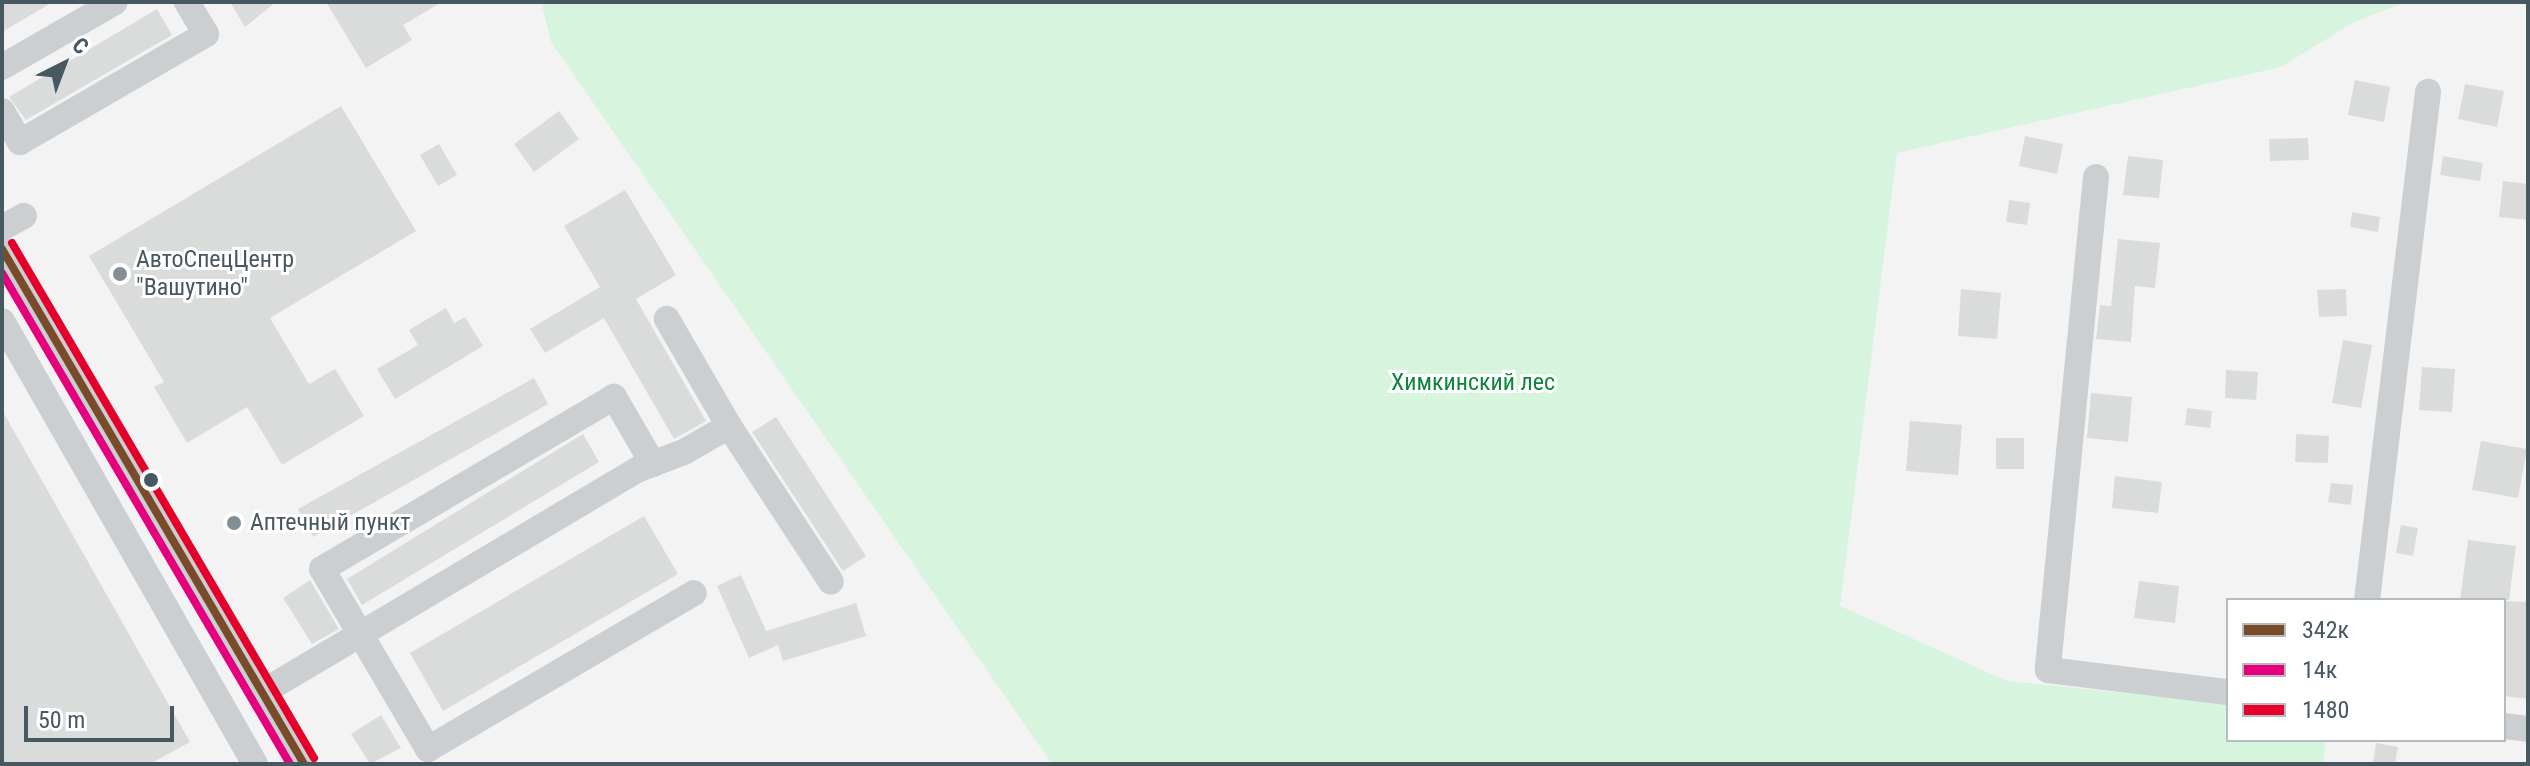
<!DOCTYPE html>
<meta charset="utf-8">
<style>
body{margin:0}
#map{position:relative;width:2530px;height:766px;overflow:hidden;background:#f3f3f3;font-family:"Roboto Condensed",sans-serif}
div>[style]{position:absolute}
.green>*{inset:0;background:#d6f4de}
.building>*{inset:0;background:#dadcdc}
.minor>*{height:26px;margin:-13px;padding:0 13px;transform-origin:13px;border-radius:13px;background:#cbcfd2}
.bus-1>*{height:8px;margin:-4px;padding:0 4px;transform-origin:4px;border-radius:4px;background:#7a4b2a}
.bus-2>*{height:8px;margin:-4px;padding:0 4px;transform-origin:4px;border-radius:4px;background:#e5007d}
.bus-3>*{height:8px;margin:-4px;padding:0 4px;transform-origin:4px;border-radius:4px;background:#e4002b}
.dots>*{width:22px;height:22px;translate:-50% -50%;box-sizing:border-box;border:4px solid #fff;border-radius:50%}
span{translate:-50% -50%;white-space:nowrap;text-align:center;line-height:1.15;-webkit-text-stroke:6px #fff;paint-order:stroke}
.poi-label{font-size:24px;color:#475861}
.left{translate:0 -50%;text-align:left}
.park-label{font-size:24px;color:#0f863f}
.frame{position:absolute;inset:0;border:4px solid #475861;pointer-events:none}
.legend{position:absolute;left:2226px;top:598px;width:280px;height:144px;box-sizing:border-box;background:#fff;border:2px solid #b5bcc0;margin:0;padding:10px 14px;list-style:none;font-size:24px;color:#475861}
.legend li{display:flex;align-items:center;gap:16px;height:40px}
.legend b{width:40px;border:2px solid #b5bcc0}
.north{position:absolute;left:24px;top:24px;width:80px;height:80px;-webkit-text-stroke:6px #fff;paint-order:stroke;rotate:42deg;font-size:22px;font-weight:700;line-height:32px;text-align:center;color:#475861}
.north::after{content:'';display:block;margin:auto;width:28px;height:36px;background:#475861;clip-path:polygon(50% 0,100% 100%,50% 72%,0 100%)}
.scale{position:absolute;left:24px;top:706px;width:150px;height:36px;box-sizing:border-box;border:4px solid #475861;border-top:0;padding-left:10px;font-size:24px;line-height:28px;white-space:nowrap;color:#475861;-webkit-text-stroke:6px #fff;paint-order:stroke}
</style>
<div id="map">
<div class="green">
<div style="clip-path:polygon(541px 2px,2406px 2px,2354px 22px,2281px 67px,1897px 153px,1840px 606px,2007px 681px,2228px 704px,2228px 740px,2326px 740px,2323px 764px,1052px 764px,551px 42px)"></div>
</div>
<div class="building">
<div style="clip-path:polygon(2px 2px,53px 2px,2px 32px)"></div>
<div style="clip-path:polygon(230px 2px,276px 2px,245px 27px)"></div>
<div style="clip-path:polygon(326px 2px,442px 2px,403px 25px,412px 40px,366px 68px)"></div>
<div style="clip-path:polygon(157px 9px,172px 35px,26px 120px,9px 97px)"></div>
<div style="clip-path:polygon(2355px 80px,2390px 87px,2384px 122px,2348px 115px)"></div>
<div style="clip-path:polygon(2465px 84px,2504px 91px,2497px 127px,2458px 119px)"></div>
<div style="clip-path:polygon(341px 106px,416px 231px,270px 318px,309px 384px,335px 369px,364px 416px,282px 465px,247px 407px,187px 443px,154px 387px,164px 382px,89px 256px)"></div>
<div style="clip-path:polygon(559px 111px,579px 139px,534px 172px,514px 144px)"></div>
<div style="clip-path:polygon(2025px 136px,2063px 144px,2057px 174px,2019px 166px)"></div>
<div style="clip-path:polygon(2308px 138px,2309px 160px,2270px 161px,2269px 139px)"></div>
<div style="clip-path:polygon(439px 144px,457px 175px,438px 186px,420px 155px)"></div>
<div style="clip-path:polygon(2128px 156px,2163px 160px,2159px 198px,2123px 195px)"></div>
<div style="clip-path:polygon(2443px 156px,2483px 163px,2480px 181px,2440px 175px)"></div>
<div style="clip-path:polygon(2503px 181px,2528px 184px,2528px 220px,2499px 217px)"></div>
<div style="clip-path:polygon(625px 190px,676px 275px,636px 299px,706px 421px,674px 439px,604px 318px,545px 353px,530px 329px,600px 287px,564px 226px)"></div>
<div style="clip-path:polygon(2009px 200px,2030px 203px,2027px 225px,2006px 222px)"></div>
<div style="clip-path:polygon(2352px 212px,2380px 217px,2378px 232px,2350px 227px)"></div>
<div style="clip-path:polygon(2118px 239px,2160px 243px,2155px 288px,2135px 286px,2131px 342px,2096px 339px,2100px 305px,2111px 306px)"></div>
<div style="clip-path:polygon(1961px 289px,2001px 293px,1997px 339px,1958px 336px)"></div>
<div style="clip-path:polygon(2346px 289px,2347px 316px,2319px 317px,2317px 290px)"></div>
<div style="clip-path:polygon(446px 308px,454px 323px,465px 317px,483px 346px,395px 399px,377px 369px,418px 345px,409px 330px)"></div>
<div style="clip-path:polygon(2343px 340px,2372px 345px,2361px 408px,2332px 403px)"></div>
<div style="clip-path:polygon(2422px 367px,2455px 369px,2452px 412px,2419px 410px)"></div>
<div style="clip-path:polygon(2226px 370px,2258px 372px,2256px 400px,2225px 398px)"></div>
<div style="clip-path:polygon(534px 378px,548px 404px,313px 537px,298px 509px)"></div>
<div style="clip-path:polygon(2091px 393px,2132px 397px,2128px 442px,2087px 438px)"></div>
<div style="clip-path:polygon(2187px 408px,2212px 411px,2210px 428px,2185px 425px)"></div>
<div style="clip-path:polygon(2px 410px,190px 742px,150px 764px,2px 764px)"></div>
<div style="clip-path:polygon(776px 417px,866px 556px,843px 571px,752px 432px)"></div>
<div style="clip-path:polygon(1910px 421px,1962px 425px,1958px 475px,1906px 471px)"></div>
<div style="clip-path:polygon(583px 434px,599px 462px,362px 605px,347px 579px)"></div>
<div style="clip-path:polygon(2296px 434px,2329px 436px,2328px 463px,2295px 462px)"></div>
<div style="clip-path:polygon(1996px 438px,2024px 438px,2024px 469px,1996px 469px)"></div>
<div style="clip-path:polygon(2481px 441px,2527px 449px,2518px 498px,2472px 490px)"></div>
<div style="clip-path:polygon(2115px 476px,2162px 482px,2158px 513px,2112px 508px)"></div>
<div style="clip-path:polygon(2331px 483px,2353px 485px,2351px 505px,2328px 502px)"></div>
<div style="clip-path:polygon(644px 516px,678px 574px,443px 711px,410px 653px)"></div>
<div style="clip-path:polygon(2401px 525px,2418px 528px,2413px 556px,2396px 553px)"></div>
<div style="clip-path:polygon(2468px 540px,2516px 546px,2509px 600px,2460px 600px)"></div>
<div style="clip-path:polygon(741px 575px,766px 631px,856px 603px,866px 636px,783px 661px,778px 645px,749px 658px,717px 586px)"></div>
<div style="clip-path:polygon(310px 580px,339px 629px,312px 644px,283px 598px)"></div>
<div style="clip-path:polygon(2139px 581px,2179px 586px,2175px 623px,2134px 618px)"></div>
<div style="clip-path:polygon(2504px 601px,2528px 602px,2528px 699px,2504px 696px)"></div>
<div style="clip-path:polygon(381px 715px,401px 748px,370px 764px,351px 734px)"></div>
<div style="clip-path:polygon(2376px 743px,2398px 747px,2395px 764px,2373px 764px)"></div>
</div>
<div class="minor">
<div style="left:2px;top:67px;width:130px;rotate:-29.9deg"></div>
<div style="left:2px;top:111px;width:36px;rotate:60deg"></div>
<div style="left:20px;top:142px;width:215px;rotate:-30.1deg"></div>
<div style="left:206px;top:34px;width:37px;rotate:-121deg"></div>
<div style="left:2096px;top:177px;width:495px;rotate:95.6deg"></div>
<div style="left:2048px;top:670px;width:181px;rotate:7deg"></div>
<div style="left:2px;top:228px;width:25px;rotate:-29deg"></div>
<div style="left:2px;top:249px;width:597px;rotate:59.61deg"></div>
<div style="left:2px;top:321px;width:510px;rotate:60.27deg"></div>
<div style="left:729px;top:426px;width:186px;rotate:56.8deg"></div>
<div style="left:653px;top:464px;width:78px;rotate:-120.2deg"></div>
<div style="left:614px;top:397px;width:339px;rotate:149.5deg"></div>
<div style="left:322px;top:569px;width:209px;rotate:59.5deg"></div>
<div style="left:428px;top:749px;width:308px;rotate:-30.4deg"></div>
<div style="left:2367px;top:600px;width:512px;rotate:-83.15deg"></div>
<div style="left:263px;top:692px;width:437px;rotate:-30.7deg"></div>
<div style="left:639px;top:469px;width:48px;rotate:-20.7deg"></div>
<div style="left:684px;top:452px;width:52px;rotate:-30deg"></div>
<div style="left:729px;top:426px;width:124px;rotate:-120.1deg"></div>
<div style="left:2504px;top:726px;width:24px;rotate:7deg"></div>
</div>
<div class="bus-1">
<div style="left:2px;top:249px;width:597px;rotate:59.61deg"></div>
</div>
<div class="bus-2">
<div style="left:2px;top:273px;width:569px;rotate:59.61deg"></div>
</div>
<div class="bus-3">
<div style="left:12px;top:243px;width:597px;rotate:59.61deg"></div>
</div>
<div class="dots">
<div style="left:120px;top:274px;background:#838e94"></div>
<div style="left:151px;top:480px;background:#475861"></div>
<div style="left:234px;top:523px;background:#838e94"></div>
</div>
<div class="poi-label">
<span class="left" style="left:136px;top:274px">АвтоСпецЦентр<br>"Вашутино"</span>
<span class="left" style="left:250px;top:523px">Аптечный пункт</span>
</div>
<div class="park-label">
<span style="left:1473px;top:383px">Химкинский лес</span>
</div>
<div class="frame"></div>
<ul class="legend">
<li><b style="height:10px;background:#7a4b2a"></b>342к</li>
<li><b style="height:10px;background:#e5007d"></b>14к</li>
<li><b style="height:10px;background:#e4002b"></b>1480</li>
</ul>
<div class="north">С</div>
<div class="scale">50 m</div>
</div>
